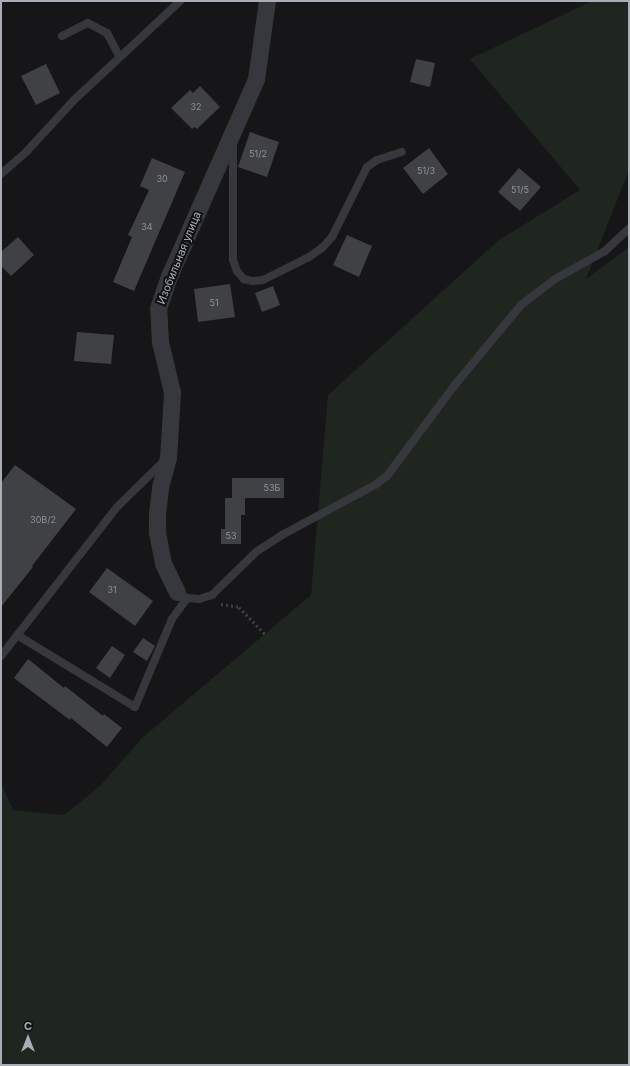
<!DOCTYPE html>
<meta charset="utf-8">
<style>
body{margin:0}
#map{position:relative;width:630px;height:1066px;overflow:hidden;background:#161618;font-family:Inter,sans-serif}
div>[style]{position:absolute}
.green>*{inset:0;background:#1e261f}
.building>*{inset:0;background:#404145}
.path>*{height:2.5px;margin-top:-1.25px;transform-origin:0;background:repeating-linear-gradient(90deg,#3d3f44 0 2px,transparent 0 5px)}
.lane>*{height:8px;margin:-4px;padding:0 4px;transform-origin:4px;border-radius:4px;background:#37383d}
.street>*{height:17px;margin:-8.5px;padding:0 8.5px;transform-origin:8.5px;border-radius:8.5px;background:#37383d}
span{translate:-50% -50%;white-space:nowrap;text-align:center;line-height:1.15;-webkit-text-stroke:4px #111113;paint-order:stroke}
.number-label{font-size:9px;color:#8e929b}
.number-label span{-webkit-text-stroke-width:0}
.street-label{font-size:11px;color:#a8adb8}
.frame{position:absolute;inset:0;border:2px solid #a8adb8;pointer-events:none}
.north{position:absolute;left:8px;top:1018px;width:40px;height:40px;-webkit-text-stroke:3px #111113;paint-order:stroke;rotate:0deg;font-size:11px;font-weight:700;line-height:16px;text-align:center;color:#a8adb8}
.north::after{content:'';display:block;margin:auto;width:14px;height:18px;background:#a8adb8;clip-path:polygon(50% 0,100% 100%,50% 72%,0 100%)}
</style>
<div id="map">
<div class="green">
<div style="clip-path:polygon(592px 1px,629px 1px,629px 170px,586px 279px,629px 247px,629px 1065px,1px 1065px,1px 784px,13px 810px,64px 815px,100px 786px,142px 738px,311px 595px,328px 395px,499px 240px,580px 190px,470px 59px)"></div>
</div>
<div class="building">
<div style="clip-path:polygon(416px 59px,435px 63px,430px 87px,410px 82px)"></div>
<div style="clip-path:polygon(46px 64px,60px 93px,36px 105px,21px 76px)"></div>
<div style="clip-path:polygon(200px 86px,220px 107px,197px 129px,194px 127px,192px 129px,171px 108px,190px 90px,193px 93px)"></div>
<div style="clip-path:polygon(250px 132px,279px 142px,267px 177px,238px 167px)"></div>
<div style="clip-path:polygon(429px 148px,448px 174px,423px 194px,403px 168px)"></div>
<div style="clip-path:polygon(152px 158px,185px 172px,134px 291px,113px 282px,132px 237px,128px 235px,149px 190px,140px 186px)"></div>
<div style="clip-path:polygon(519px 168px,541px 187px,520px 211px,498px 192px)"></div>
<div style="clip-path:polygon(347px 235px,372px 246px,359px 277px,333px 265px)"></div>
<div style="clip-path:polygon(18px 237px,34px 255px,11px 276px,1px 266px,1px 252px)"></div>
<div style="clip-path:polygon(230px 284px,235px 317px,198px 322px,194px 289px)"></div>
<div style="clip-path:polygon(273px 286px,280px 305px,262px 312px,255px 293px)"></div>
<div style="clip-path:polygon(77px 332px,114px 335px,111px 364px,74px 361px)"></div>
<div style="clip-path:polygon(15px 465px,76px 509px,32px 566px,33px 567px,1px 607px,1px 483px)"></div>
<div style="clip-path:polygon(232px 478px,284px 478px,284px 498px,245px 498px,245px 515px,241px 515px,241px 544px,221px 544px,221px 529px,225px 529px,225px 498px,232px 498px)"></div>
<div style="clip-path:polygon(107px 568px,153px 601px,135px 626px,89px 592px)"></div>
<div style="clip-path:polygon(143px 638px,155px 646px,147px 661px,133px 652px)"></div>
<div style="clip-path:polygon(112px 646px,125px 655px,110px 678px,96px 668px)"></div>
<div style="clip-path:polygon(28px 659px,64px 688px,65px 686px,103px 716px,104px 714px,122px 728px,107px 747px,71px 718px,70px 720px,14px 678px)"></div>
</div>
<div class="path">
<div style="left:221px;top:604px;width:18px;rotate:9deg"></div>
<div style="left:239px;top:607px;width:37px;rotate:46deg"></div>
</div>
<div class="lane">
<div style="left:62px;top:36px;width:29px;rotate:-27deg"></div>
<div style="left:88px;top:23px;width:21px;rotate:28deg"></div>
<div style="left:107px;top:33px;width:27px;rotate:62deg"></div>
<div style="left:233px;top:144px;width:116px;rotate:90deg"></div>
<div style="left:233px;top:260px;width:12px;rotate:70deg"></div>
<div style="left:237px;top:271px;width:11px;rotate:49deg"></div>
<div style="left:244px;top:279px;width:9px;rotate:13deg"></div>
<div style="left:253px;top:281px;width:10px;rotate:-6deg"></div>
<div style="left:263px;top:280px;width:51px;rotate:-26.6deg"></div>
<div style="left:309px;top:257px;width:16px;rotate:-35deg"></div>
<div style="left:322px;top:248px;width:15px;rotate:-48deg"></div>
<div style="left:332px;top:237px;width:78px;rotate:-63.4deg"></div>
<div style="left:367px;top:167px;width:12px;rotate:-35deg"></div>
<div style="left:377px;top:160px;width:26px;rotate:-18deg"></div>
<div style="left:1px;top:174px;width:35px;rotate:-41deg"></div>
<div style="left:27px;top:151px;width:69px;rotate:-47.3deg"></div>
<div style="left:74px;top:100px;width:145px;rotate:-43deg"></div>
<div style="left:177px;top:592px;width:12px;rotate:31deg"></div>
<div style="left:187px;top:598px;width:12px;rotate:5deg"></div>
<div style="left:199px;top:599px;width:14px;rotate:-17deg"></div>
<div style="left:212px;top:595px;width:62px;rotate:-44.3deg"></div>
<div style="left:256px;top:552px;width:31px;rotate:-33deg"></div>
<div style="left:282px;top:535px;width:106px;rotate:-28.3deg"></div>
<div style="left:375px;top:485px;width:15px;rotate:-37deg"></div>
<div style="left:387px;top:476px;width:112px;rotate:-53.3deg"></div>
<div style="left:454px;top:386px;width:105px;rotate:-50.4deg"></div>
<div style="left:521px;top:305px;width:43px;rotate:-37.4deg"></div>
<div style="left:555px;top:279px;width:57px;rotate:-29.2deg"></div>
<div style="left:605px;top:251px;width:33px;rotate:-43deg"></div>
<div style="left:17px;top:635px;width:138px;rotate:31.4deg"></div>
<div style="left:135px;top:707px;width:95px;rotate:-67.2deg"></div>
<div style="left:172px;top:619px;width:26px;rotate:-54deg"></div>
<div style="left:1px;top:656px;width:189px;rotate:-52.1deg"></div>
<div style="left:117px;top:507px;width:66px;rotate:-44.4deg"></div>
</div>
<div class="street">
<div style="left:177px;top:592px;width:32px;rotate:-116deg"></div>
<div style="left:163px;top:563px;width:33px;rotate:-101deg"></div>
<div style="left:157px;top:531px;width:18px;rotate:-90deg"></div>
<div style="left:157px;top:513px;width:26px;rotate:-83deg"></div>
<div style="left:160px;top:487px;width:30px;rotate:-75deg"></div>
<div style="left:168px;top:458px;width:66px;rotate:-86.5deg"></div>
<div style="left:172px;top:392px;width:51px;rotate:-103.5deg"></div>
<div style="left:160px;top:342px;width:34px;rotate:-93deg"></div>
<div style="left:158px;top:308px;width:36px;rotate:-71deg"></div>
<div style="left:170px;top:274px;width:213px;rotate:-66.2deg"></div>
<div style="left:256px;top:79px;width:79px;rotate:-82deg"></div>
</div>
<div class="number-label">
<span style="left:196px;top:107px">32</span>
<span style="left:258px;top:154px">51/2</span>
<span style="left:426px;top:171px">51/3</span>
<span style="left:162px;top:179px">30</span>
<span style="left:520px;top:190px">51/5</span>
<span style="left:147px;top:227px">34</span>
<span style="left:214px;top:303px">51</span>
<span style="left:272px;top:488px">53Б</span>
<span style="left:43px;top:520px">30В/2</span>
<span style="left:231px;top:536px">53</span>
<span style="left:112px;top:590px">31</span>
</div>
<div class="street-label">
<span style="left:179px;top:258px;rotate:-68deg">Изобильная улица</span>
</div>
<div class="frame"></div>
<div class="north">С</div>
</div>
